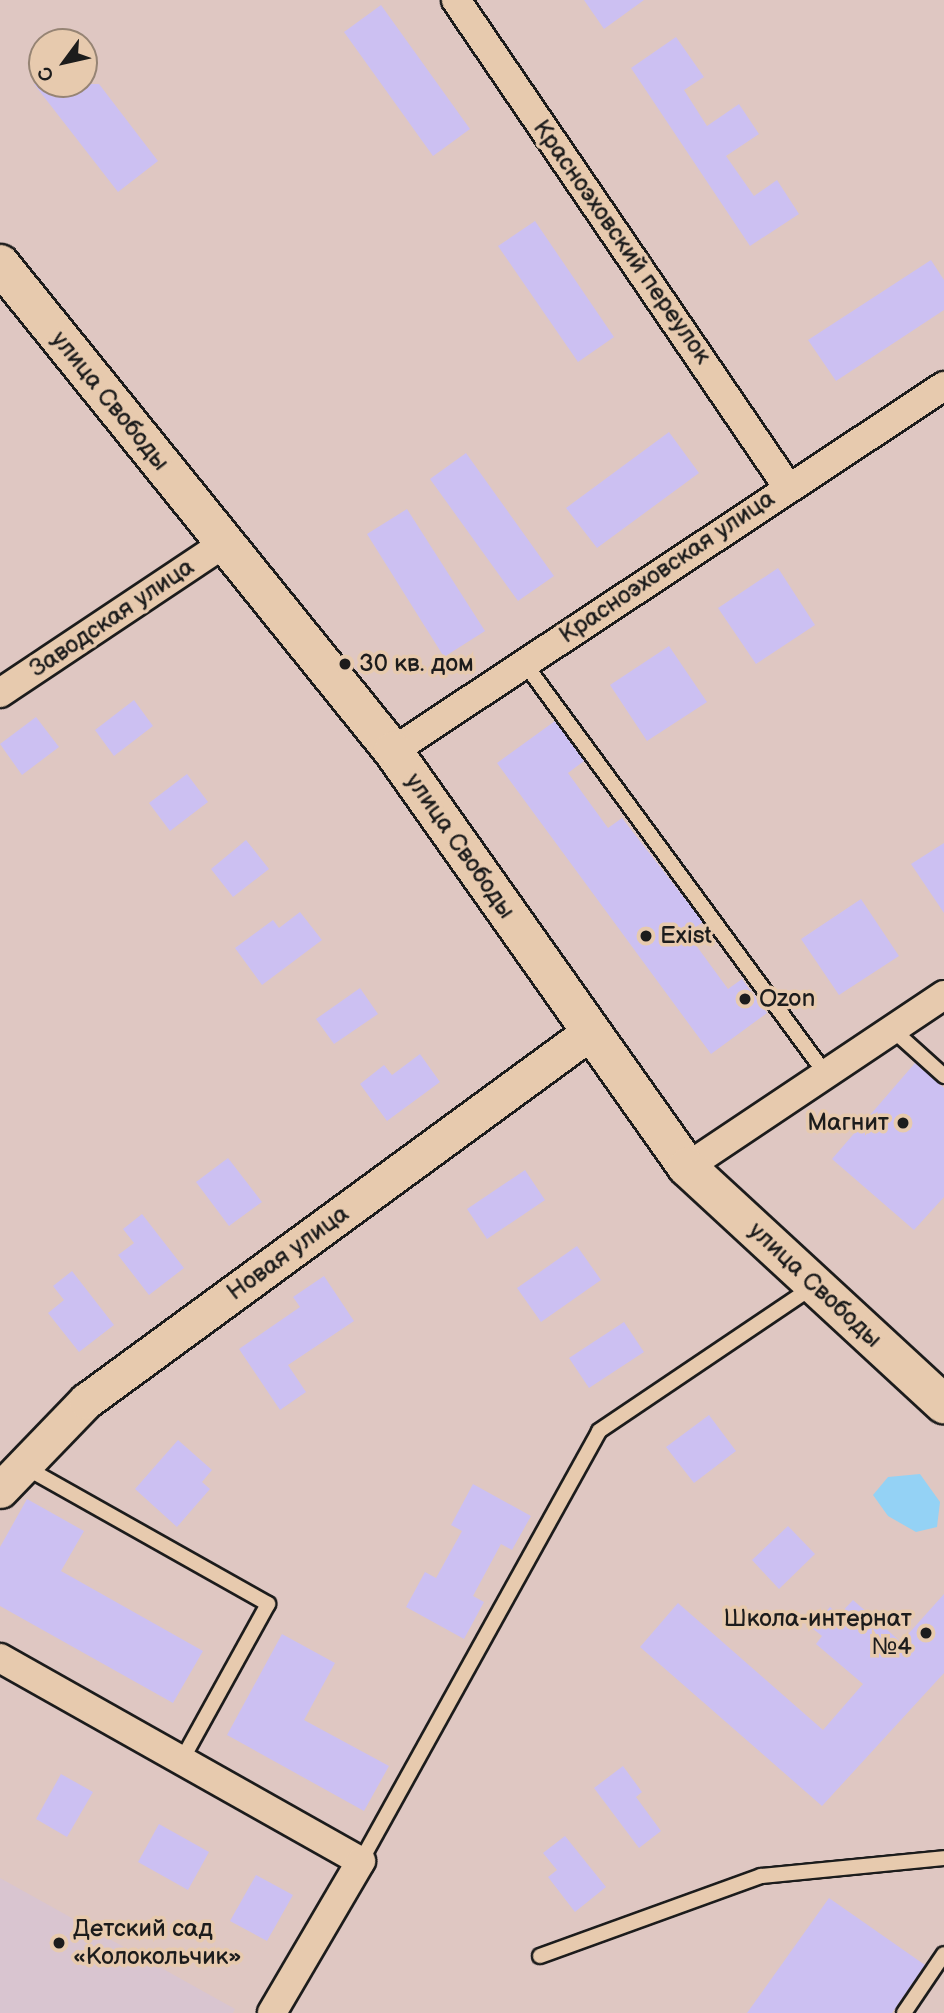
<!DOCTYPE html>
<meta charset="utf-8">
<style>
body{margin:0}
#map{position:relative;width:944px;height:2013px;overflow:hidden;background:#dfc7c2;font-family:"Balsamiq Sans",sans-serif}
div>[style]{position:absolute}
.built>*{inset:0;background:#d9c5d0}
.water>*{inset:0;background:#94d2f5}
.building>*{inset:0;background:#ccc0f2}
.roads{filter:drop-shadow(2px 0 #1c1c1c) drop-shadow(-2px 0 #1c1c1c) drop-shadow(0 2px #1c1c1c) drop-shadow(0 -2px #1c1c1c)}
.service>*{height:14px;margin:-7px;padding:0 7px;transform-origin:7px;border-radius:7px;background:#e7caae}
.minor>*{height:28px;margin:-14px;padding:0 14px;transform-origin:14px;border-radius:14px;background:#e7caae}
.tertiary>*{height:35px;margin:-17.5px;padding:0 17.5px;transform-origin:17.5px;border-radius:17.5px;background:#e7caae}
.secondary>*{height:38px;margin:-19px;padding:0 19px;transform-origin:19px;border-radius:19px;background:#e7caae}
.dots>*{width:19px;height:19px;translate:-50% -50%;box-sizing:border-box;border:4px solid #e7caae;border-radius:50%}
span{translate:-50% -50%;white-space:nowrap;text-align:center;line-height:1.15;-webkit-text-stroke:7px #e7caae;paint-order:stroke}
.street-label{font-size:24px;color:#1c1c1c}
.poi-label{font-size:24px;color:#1c1c1c}
.left{translate:0 -50%;text-align:left}
.right{translate:-100% -50%;text-align:right}
.north{position:absolute;left:28px;top:28px;width:70px;height:70px;box-sizing:border-box;background:#e7caae;border:2px solid #968474;border-radius:50%;rotate:237deg;font-size:19px;font-weight:700;line-height:28px;text-align:center;color:#1c1c1c}
.north::after{content:'';display:block;margin:auto;width:24px;height:32px;background:#1c1c1c;clip-path:polygon(50% 0,100% 100%,50% 72%,0 100%)}
</style>
<div id="map">
<div class="built">
<div style="clip-path:polygon(0 1878px,235px 2009px,233px 2013px,0 2013px)"></div>
</div>
<div class="water">
<div style="clip-path:polygon(920px 1474px,940px 1502px,937px 1527px,916px 1532px,888px 1516px,873px 1495px,888px 1477px)"></div>
</div>
<div class="building">
<div style="clip-path:polygon(584px 0,644px 0,604px 29px)"></div>
<div style="clip-path:polygon(381px 5px,470px 129px,433px 156px,344px 32px)"></div>
<div style="clip-path:polygon(676px 37px,704px 77px,684px 90px,707px 126px,739px 104px,759px 134px,726px 156px,754px 196px,777px 180px,799px 214px,750px 246px,631px 68px)"></div>
<div style="clip-path:polygon(34px 84px,99px 84px,158px 161px,118px 192px)"></div>
<div style="clip-path:polygon(535px 221px,614px 337px,578px 362px,498px 246px)"></div>
<div style="clip-path:polygon(931px 260px,944px 280px,944px 310px,836px 381px,808px 340px)"></div>
<div style="clip-path:polygon(669px 432px,699px 473px,597px 548px,566px 508px)"></div>
<div style="clip-path:polygon(466px 453px,554px 576px,518px 601px,430px 479px)"></div>
<div style="clip-path:polygon(407px 509px,485px 631px,444px 657px,367px 534px)"></div>
<div style="clip-path:polygon(778px 568px,815px 625px,756px 664px,718px 608px)"></div>
<div style="clip-path:polygon(669px 646px,707px 702px,647px 741px,610px 685px)"></div>
<div style="clip-path:polygon(134px 700px,153px 726px,114px 756px,95px 730px)"></div>
<div style="clip-path:polygon(36px 717px,59px 747px,22px 775px,0 744px)"></div>
<div style="clip-path:polygon(555px 721px,584px 761px,568px 773px,608px 828px,622px 818px,703px 922px,687px 933px,728px 989px,742px 979px,767px 1013px,711px 1054px,497px 763px)"></div>
<div style="clip-path:polygon(187px 774px,208px 802px,170px 831px,149px 803px)"></div>
<div style="clip-path:polygon(246px 840px,269px 869px,233px 897px,211px 869px)"></div>
<div style="clip-path:polygon(944px 843px,944px 913px,911px 864px)"></div>
<div style="clip-path:polygon(861px 899px,899px 956px,839px 995px,801px 939px)"></div>
<div style="clip-path:polygon(300px 912px,322px 940px,262px 985px,235px 948px,273px 920px,279px 928px)"></div>
<div style="clip-path:polygon(360px 988px,378px 1014px,334px 1044px,316px 1019px)"></div>
<div style="clip-path:polygon(420px 1054px,440px 1082px,387px 1121px,360px 1084px,384px 1065px,392px 1075px)"></div>
<div style="clip-path:polygon(915px 1063px,944px 1088px,944px 1197px,914px 1230px,832px 1159px)"></div>
<div style="clip-path:polygon(228px 1158px,262px 1202px,229px 1226px,196px 1182px)"></div>
<div style="clip-path:polygon(525px 1170px,545px 1200px,487px 1239px,467px 1209px)"></div>
<div style="clip-path:polygon(142px 1214px,184px 1268px,149px 1295px,118px 1255px,134px 1243px,123px 1229px)"></div>
<div style="clip-path:polygon(577px 1246px,601px 1280px,541px 1322px,517px 1288px)"></div>
<div style="clip-path:polygon(72px 1271px,114px 1325px,79px 1352px,48px 1313px,64px 1300px,53px 1286px)"></div>
<div style="clip-path:polygon(324px 1276px,354px 1321px,288px 1365px,306px 1392px,280px 1410px,239px 1349px,300px 1307px,293px 1297px)"></div>
<div style="clip-path:polygon(624px 1322px,644px 1352px,589px 1388px,569px 1358px)"></div>
<div style="clip-path:polygon(709px 1415px,736px 1451px,694px 1483px,666px 1447px)"></div>
<div style="clip-path:polygon(178px 1440px,212px 1470px,202px 1482px,210px 1489px,177px 1527px,135px 1489px)"></div>
<div style="clip-path:polygon(473px 1484px,531px 1516px,512px 1550px,501px 1544px,473px 1596px,484px 1602px,464px 1639px,406px 1607px,425px 1572px,436px 1578px,462px 1531px,451px 1525px)"></div>
<div style="clip-path:polygon(27px 1499px,84px 1531px,61px 1571px,203px 1651px,173px 1703px,0 1606px,0 1547px)"></div>
<div style="clip-path:polygon(788px 1526px,815px 1554px,779px 1589px,752px 1560px)"></div>
<div style="clip-path:polygon(944px 1594px,944px 1673px,822px 1806px,640px 1647px,678px 1603px,823px 1730px,863px 1684px,816px 1644px,822px 1636px,812px 1628px,830px 1607px,839px 1615px,853px 1600px,901px 1642px)"></div>
<div style="clip-path:polygon(282px 1634px,335px 1663px,304px 1720px,389px 1766px,364px 1811px,227px 1735px)"></div>
<div style="clip-path:polygon(623px 1766px,642px 1792px,636px 1797px,661px 1831px,639px 1848px,594px 1788px)"></div>
<div style="clip-path:polygon(61px 1774px,93px 1792px,67px 1837px,36px 1819px)"></div>
<div style="clip-path:polygon(159px 1824px,209px 1852px,188px 1890px,138px 1862px)"></div>
<div style="clip-path:polygon(565px 1836px,606px 1887px,575px 1912px,548px 1877px,557px 1870px,543px 1853px)"></div>
<div style="clip-path:polygon(256px 1875px,293px 1895px,267px 1941px,230px 1921px)"></div>
<div style="clip-path:polygon(829px 1898px,925px 1965px,892px 2013px,747px 2013px)"></div>
</div>
<div class="roads">
<div class="service">
<div style="left:525px;top:664px;width:507px;rotate:53.74deg"></div>
<div style="left:893px;top:1030px;width:69px;rotate:42deg"></div>
<div style="left:25px;top:1467px;width:279px;rotate:29.4deg"></div>
<div style="left:268px;top:1604px;width:178px;rotate:118.9deg"></div>
<div style="left:361px;top:1861px;width:491px;rotate:-61deg"></div>
<div style="left:599px;top:1431px;width:259px;rotate:-34deg"></div>
<div style="left:540px;top:1956px;width:235px;rotate:-19.9deg"></div>
<div style="left:761px;top:1876px;width:184px;rotate:-5.6deg"></div>
<div style="left:904px;top:2013px;width:71px;rotate:-55.9deg"></div>
</div>
<div class="minor">
<div style="left:456px;top:0;width:588px;rotate:55.74deg"></div>
<div style="left:0;top:693px;width:270px;rotate:-33.7deg"></div>
<div style="left:393px;top:751px;width:661px;rotate:-33.52deg"></div>
<div style="left:687px;top:1167px;width:309px;rotate:-33.8deg"></div>
<div style="left:0;top:1658px;width:414px;rotate:29.4deg"></div>
<div style="left:361px;top:1861px;width:176px;rotate:120.4deg"></div>
</div>
<div class="tertiary">
<div style="left:0;top:1490px;width:124px;rotate:-46deg"></div>
<div style="left:86px;top:1401px;width:625px;rotate:-36.21deg"></div>
</div>
<div class="secondary">
<div style="left:0;top:264px;width:626px;rotate:51.1deg"></div>
<div style="left:393px;top:751px;width:509px;rotate:54.75deg"></div>
<div style="left:687px;top:1167px;width:350px;rotate:42.7deg"></div>
</div>
</div>
<div class="dots">
<div style="left:345px;top:664px;background:#1c1c1c"></div>
<div style="left:646px;top:936px;background:#1c1c1c"></div>
<div style="left:745px;top:999px;background:#1c1c1c"></div>
<div style="left:903px;top:1123px;background:#1c1c1c"></div>
<div style="left:926px;top:1633px;background:#1c1c1c"></div>
<div style="left:59px;top:1943px;background:#1c1c1c"></div>
</div>
<div class="street-label">
<span style="left:622px;top:242px;rotate:55deg">Красноэховский переулок</span>
<span style="left:110px;top:401px;rotate:51deg">улица Свободы</span>
<span style="left:667px;top:567px;rotate:-34deg">Красноэховская улица</span>
<span style="left:112px;top:618px;rotate:-34deg">Заводская улица</span>
<span style="left:460px;top:846px;rotate:55deg">улица Свободы</span>
<span style="left:288px;top:1253px;rotate:-36deg">Новая улица</span>
<span style="left:815px;top:1285px;rotate:43deg">улица Свободы</span>
</div>
<div class="poi-label">
<span class="left" style="left:359px;top:664px">30 кв. дом</span>
<span class="left" style="left:660px;top:936px">Exist</span>
<span class="left" style="left:759px;top:999px">Ozon</span>
<span class="right" style="left:889px;top:1123px">Магнит</span>
<span class="right" style="left:912px;top:1633px">Школа-интернат<br>№4</span>
<span class="left" style="left:73px;top:1943px">Детский сад<br>«Колокольчик»</span>
</div>
<div class="north">С</div>
</div>
